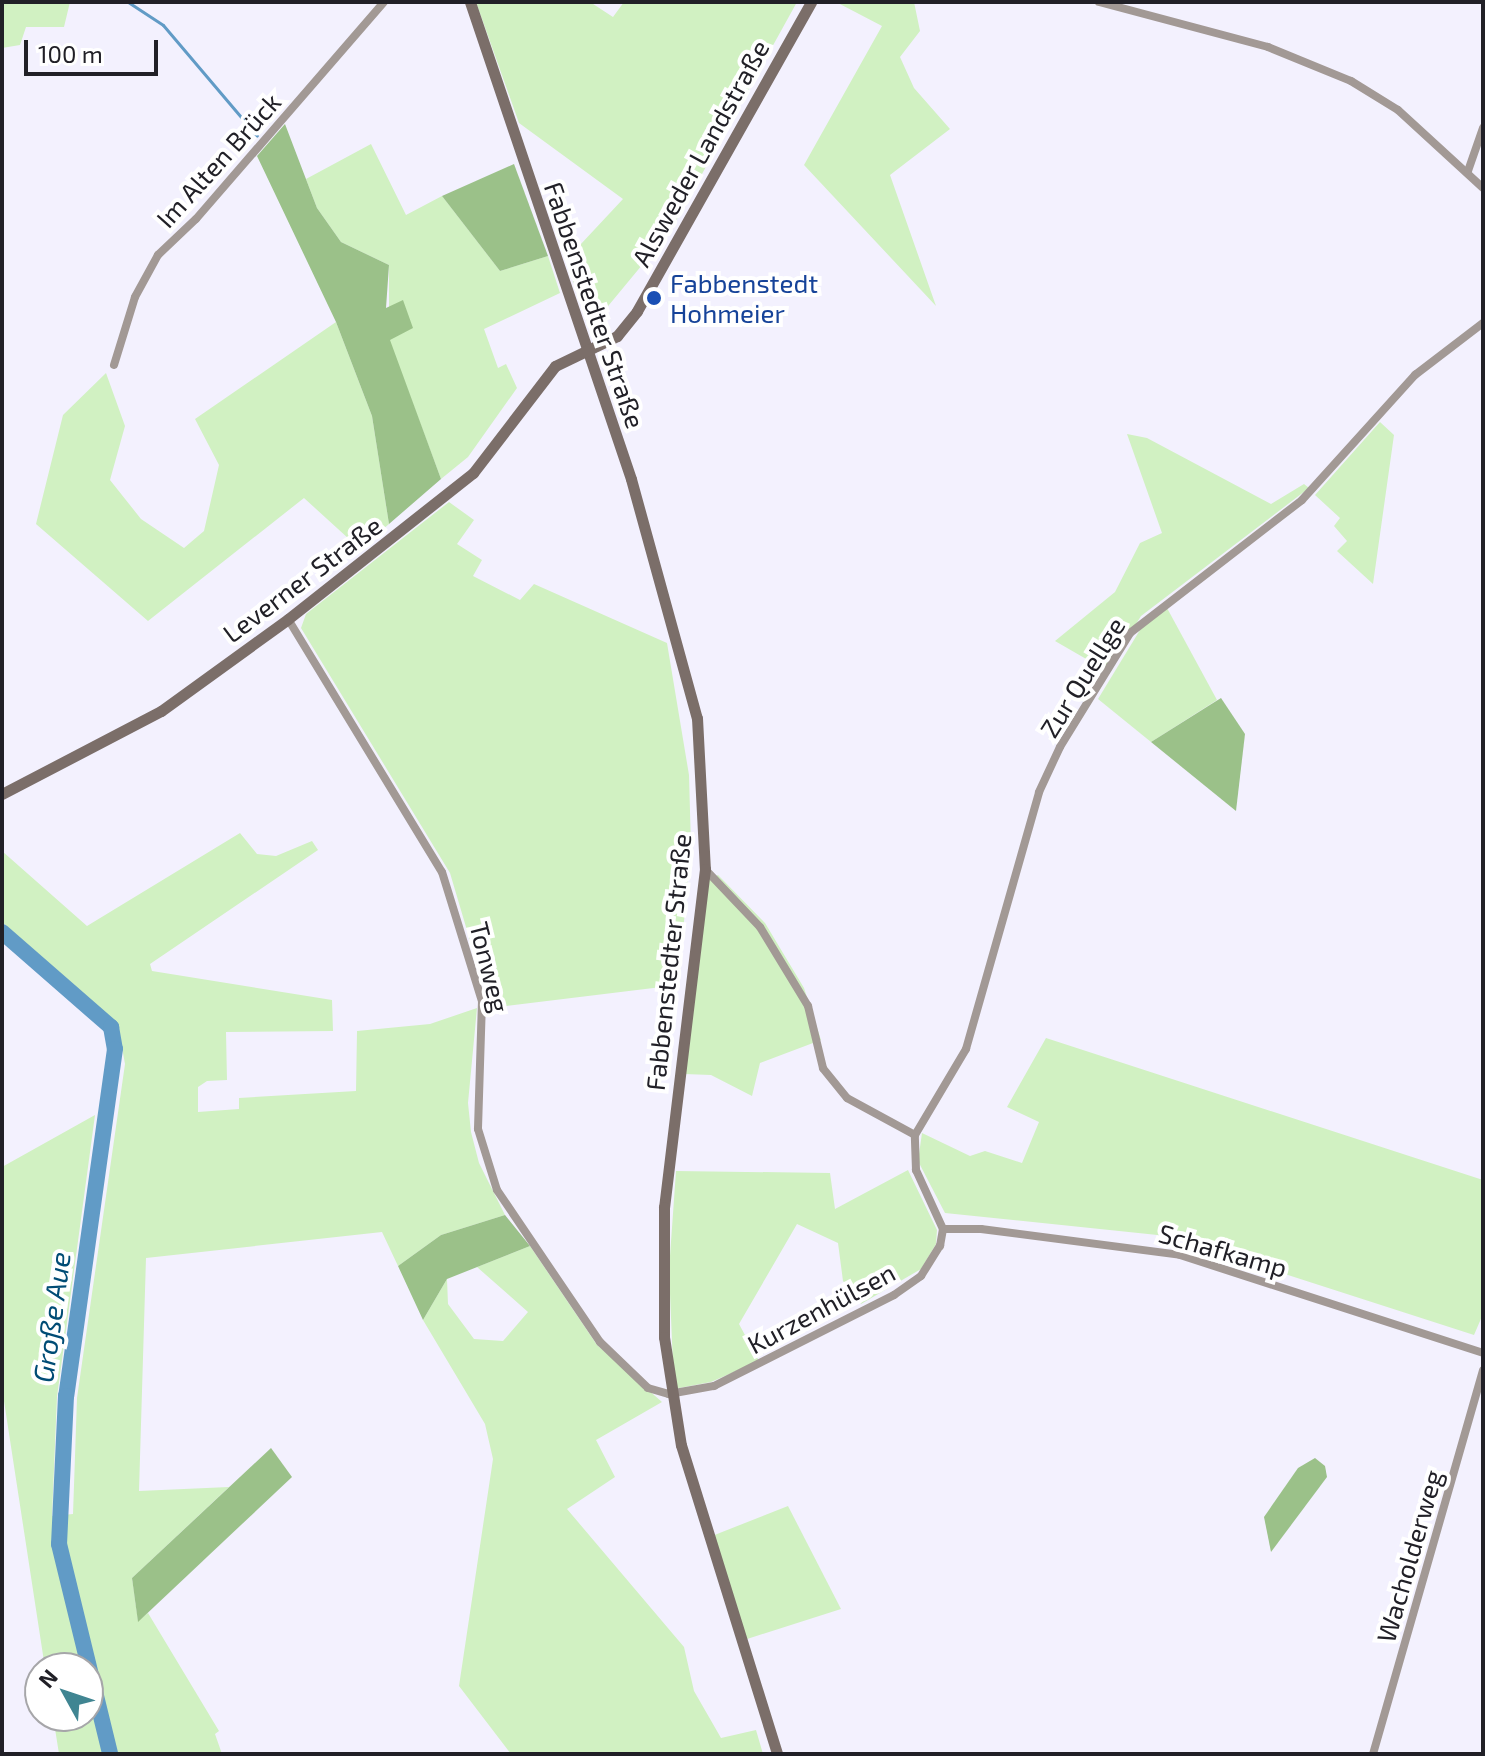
<!DOCTYPE html>
<meta charset="utf-8">
<style>
body{margin:0}
#map{position:relative;width:1485px;height:1756px;overflow:hidden;background:#f3f1fe;font-family:"Exo 2",sans-serif}
div>[style]{position:absolute}
.green>*{inset:0;background:#d1f1c2}
.forest>*{inset:0;background:#9bc189}
.stream>*{height:3px;margin:-1.5px;padding:0 1.5px;transform-origin:1.5px;border-radius:1.5px;background:#619bc6}
.river>*{height:16px;margin:-8px;padding:0 8px;transform-origin:8px;border-radius:8px;background:#619bc6}
.street>*{height:8px;margin:-4px;padding:0 4px;transform-origin:4px;border-radius:4px;background:#a29995}
.secondary>*{height:11px;margin:-5.5px;padding:0 5.5px;transform-origin:5.5px;border-radius:5.5px;background:#7b6e69}
.dots>*{width:22px;height:22px;translate:-50% -50%;box-sizing:border-box;border:4px solid #fff;border-radius:50%}
span{translate:-50% -50%;white-space:nowrap;text-align:center;line-height:1.15;-webkit-text-stroke:8px #fff;paint-order:stroke}
.street-label{font-size:26px;color:#212027}
.transit-label{font-size:26px;color:#164399}
.left{translate:0 -50%;text-align:left}
.water-label{font-size:28px;color:#004c75;font-style:italic}
.frame{position:absolute;inset:0;border:4px solid #212027;pointer-events:none}
.north{position:absolute;left:24px;top:1652px;width:80px;height:80px;box-sizing:border-box;background:#fff;border:2px solid #a6a6a9;border-radius:50%;rotate:310deg;font-size:22px;font-weight:700;line-height:32px;text-align:center;color:#212027}
.north::after{content:'';display:block;margin:auto;width:28px;height:36px;background:#408592;clip-path:polygon(50% 0,100% 100%,50% 72%,0 100%)}
.scale{position:absolute;left:24px;top:40px;width:134px;height:36px;box-sizing:border-box;border:4px solid #212027;border-top:0;padding-left:10px;font-size:24px;line-height:28px;white-space:nowrap;color:#212027;-webkit-text-stroke:6px #fff;paint-order:stroke}
</style>
<div id="map">
<div class="green">
<div style="clip-path:polygon(2px 2px,70px 2px,64px 27px,26px 27px,20px 45px,2px 48px)"></div>
<div style="clip-path:polygon(476px 2px,590px 2px,613px 17px,624px 2px,797px 2px,671px 230px,604px 311px,587px 322px,566px 260px,623px 199px,519px 123px)"></div>
<div style="clip-path:polygon(836px 2px,914px 2px,920px 31px,900px 57px,914px 88px,950px 129px,890px 175px,936px 306px,804px 165px,882px 26px)"></div>
<div style="clip-path:polygon(371px 144px,406px 215px,442px 196px,500px 271px,548px 256px,560px 293px,484px 329px,498px 368px,506px 364px,517px 388px,468px 457px,441px 479px,389px 340px,389px 265px,341px 242px,317px 208px,306px 179px)"></div>
<div style="clip-path:polygon(336px 322px,372px 416px,389px 524px,360px 549px,304px 498px,148px 621px,36px 524px,63px 415px,106px 373px,125px 426px,110px 480px,141px 519px,184px 548px,204px 531px,219px 465px,195px 419px)"></div>
<div style="clip-path:polygon(1380px 422px,1394px 435px,1373px 584px,1337px 551px,1347px 541px,1334px 526px,1340px 518px,1315px 495px)"></div>
<div style="clip-path:polygon(1127px 434px,1147px 438px,1271px 504px,1304px 484px,1309px 488px,1141px 616px,1107px 671px,1055px 641px,1115px 592px,1140px 543px,1162px 533px)"></div>
<div style="clip-path:polygon(449px 502px,474px 520px,457px 544px,482px 560px,473px 576px,520px 600px,534px 584px,667px 643px,689px 775px,691px 847px,678px 985px,490px 1008px,450px 873px,301px 628px,306px 614px)"></div>
<div style="clip-path:polygon(1167px 608px,1217px 700px,1151px 742px,1098px 699px,1143px 625px)"></div>
<div style="clip-path:polygon(240px 833px,257px 854px,276px 856px,312px 841px,318px 850px,150px 964px,152px 971px,332px 1000px,333px 1031px,226px 1032px,227px 1080px,207px 1081px,198px 1087px,198px 1112px,239px 1109px,239px 1098px,356px 1091px,357px 1031px,430px 1024px,477px 1008px,468px 1103px,471px 1132px,479px 1163px,505px 1215px,441px 1235px,398px 1266px,382px 1232px,146px 1258px,139px 1491px,229px 1487px,132px 1578px,138px 1621px,148px 1613px,219px 1731px,215px 1734px,222px 1754px,59px 1754px,53px 1716px,88px 1716px,88px 1668px,45px 1668px,2px 1388px,2px 1167px,95px 1115px,57px 1397px,52px 1516px,73px 1514px,77px 1398px,125px 1064px,121px 1042px,98px 1006px,2px 922px,2px 851px,87px 926px)"></div>
<div style="clip-path:polygon(718px 875px,765px 923px,804px 988px,821px 1040px,760px 1063px,752px 1096px,711px 1075px,684px 1074px,708px 880px)"></div>
<div style="clip-path:polygon(1046px 1038px,1483px 1180px,1483px 1314px,1474px 1335px,1167px 1236px,945px 1213px,918px 1161px,922px 1133px,970px 1156px,985px 1151px,1022px 1163px,1039px 1122px,1007px 1107px)"></div>
<div style="clip-path:polygon(908px 1170px,937px 1230px,936px 1244px,921px 1269px,861px 1304px,843px 1281px,838px 1243px,797px 1224px,739px 1324px,759px 1361px,711px 1382px,674px 1389px,669px 1270px,676px 1171px,830px 1173px,835px 1209px)"></div>
<div style="clip-path:polygon(530px 1246px,597px 1345px,662px 1402px,596px 1440px,615px 1477px,567px 1509px,684px 1647px,694px 1691px,721px 1738px,756px 1730px,763px 1754px,511px 1754px,459px 1686px,493px 1459px,485px 1424px,423px 1320px,447px 1279px,448px 1304px,474px 1339px,503px 1341px,528px 1312px,477px 1267px)"></div>
<div style="clip-path:polygon(788px 1506px,841px 1609px,744px 1640px,712px 1536px)"></div>
</div>
<div class="forest">
<div style="clip-path:polygon(285px 124px,317px 208px,341px 242px,389px 265px,386px 308px,403px 300px,413px 328px,390px 340px,441px 479px,389px 524px,372px 416px,336px 322px,257px 156px)"></div>
<div style="clip-path:polygon(514px 164px,548px 256px,500px 271px,442px 196px)"></div>
<div style="clip-path:polygon(1221px 698px,1245px 734px,1236px 811px,1151px 742px)"></div>
<div style="clip-path:polygon(505px 1215px,530px 1246px,447px 1279px,423px 1320px,398px 1266px,441px 1235px)"></div>
<div style="clip-path:polygon(271px 1448px,292px 1477px,138px 1622px,132px 1578px)"></div>
<div style="clip-path:polygon(1315px 1458px,1325px 1466px,1327px 1477px,1271px 1552px,1264px 1517px,1298px 1468px)"></div>
</div>
<div class="stream">
<div style="left:128px;top:2px;width:42px;rotate:33.3deg"></div>
<div style="left:163px;top:25px;width:145px;rotate:49.7deg"></div>
</div>
<div class="river">
<div style="left:2px;top:932px;width:145px;rotate:41.1deg"></div>
<div style="left:111px;top:1027px;width:22px;rotate:80deg"></div>
<div style="left:115px;top:1049px;width:350px;rotate:98deg"></div>
<div style="left:66px;top:1396px;width:148px;rotate:92.7deg"></div>
<div style="left:59px;top:1544px;width:216px;rotate:76.3deg"></div>
</div>
<div class="street">
<div style="left:1099px;top:2px;width:175px;rotate:14.9deg"></div>
<div style="left:1268px;top:47px;width:90px;rotate:22.3deg"></div>
<div style="left:1351px;top:81px;width:55px;rotate:31.7deg"></div>
<div style="left:1398px;top:110px;width:115px;rotate:42.5deg"></div>
<div style="left:1468px;top:171px;width:46px;rotate:-70.8deg"></div>
<div style="left:114px;top:365px;width:71px;rotate:-72.8deg"></div>
<div style="left:135px;top:297px;width:48px;rotate:-61.3deg"></div>
<div style="left:158px;top:255px;width:52px;rotate:-43.5deg"></div>
<div style="left:196px;top:219px;width:287px;rotate:-49.1deg"></div>
<div style="left:288px;top:619px;width:296px;rotate:58.7deg"></div>
<div style="left:442px;top:872px;width:135px;rotate:72.8deg"></div>
<div style="left:482px;top:1001px;width:128px;rotate:91.8deg"></div>
<div style="left:478px;top:1129px;width:64px;rotate:72.7deg"></div>
<div style="left:497px;top:1190px;width:184px;rotate:55.9deg"></div>
<div style="left:600px;top:1342px;width:66px;rotate:43.8deg"></div>
<div style="left:648px;top:1388px;width:22px;rotate:16deg"></div>
<div style="left:669px;top:1394px;width:46px;rotate:-10.1deg"></div>
<div style="left:714px;top:1386px;width:202px;rotate:-26.8deg"></div>
<div style="left:894px;top:1295px;width:33px;rotate:-35deg"></div>
<div style="left:921px;top:1276px;width:36px;rotate:-58deg"></div>
<div style="left:940px;top:1246px;width:17px;rotate:-80deg"></div>
<div style="left:943px;top:1229px;width:65px;rotate:-114.6deg"></div>
<div style="left:916px;top:1170px;width:35px;rotate:-92deg"></div>
<div style="left:915px;top:1135px;width:77px;rotate:-151.4deg"></div>
<div style="left:847px;top:1098px;width:38px;rotate:-129deg"></div>
<div style="left:823px;top:1068px;width:64px;rotate:-103.6deg"></div>
<div style="left:808px;top:1006px;width:92px;rotate:-121.3deg"></div>
<div style="left:760px;top:927px;width:80px;rotate:-133.5deg"></div>
<div style="left:915px;top:1135px;width:100px;rotate:-59.3deg"></div>
<div style="left:966px;top:1049px;width:267px;rotate:-74.1deg"></div>
<div style="left:1039px;top:792px;width:50px;rotate:-65deg"></div>
<div style="left:1060px;top:747px;width:134px;rotate:-58.4deg"></div>
<div style="left:1130px;top:633px;width:217px;rotate:-37.7deg"></div>
<div style="left:1302px;top:500px;width:169px;rotate:-47.9deg"></div>
<div style="left:1415px;top:375px;width:86px;rotate:-37.4deg"></div>
<div style="left:943px;top:1229px;width:38px"></div>
<div style="left:981px;top:1229px;width:201px;rotate:7.4deg"></div>
<div style="left:1180px;top:1255px;width:318px;rotate:17.9deg"></div>
<div style="left:1373px;top:1754px;width:399px;rotate:-74deg"></div>
</div>
<div class="secondary">
<div style="left:470px;top:2px;width:503px;rotate:71.35deg"></div>
<div style="left:631px;top:479px;width:248px;rotate:74.6deg"></div>
<div style="left:697px;top:718px;width:151px;rotate:87deg"></div>
<div style="left:705px;top:869px;width:340px;rotate:96.9deg"></div>
<div style="left:664px;top:1207px;width:130px;rotate:90deg"></div>
<div style="left:664px;top:1337px;width:109px;rotate:81.1deg"></div>
<div style="left:681px;top:1445px;width:324px;rotate:72.7deg"></div>
<div style="left:2px;top:794px;width:179px;rotate:-27.6deg"></div>
<div style="left:161px;top:711px;width:157px;rotate:-35.9deg"></div>
<div style="left:288px;top:619px;width:236px;rotate:-38.3deg"></div>
<div style="left:473px;top:473px;width:135px;rotate:-52.5deg"></div>
<div style="left:555px;top:366px;width:69px;rotate:-25.8deg"></div>
<div style="left:617px;top:336px;width:32px;rotate:-51deg"></div>
<div style="left:637px;top:311px;width:355px;rotate:-60.6deg"></div>
</div>
<div class="dots">
<div style="left:654px;top:298px;background:#1a4fb4"></div>
</div>
<div class="street-label">
<span style="left:700px;top:153px;rotate:-61deg">Alsweder Landstraße</span>
<span style="left:218px;top:160px;rotate:-48deg">Im Alten Brück</span>
<span style="left:595px;top:305px;rotate:71deg">Fabbenstedter Straße</span>
<span style="left:302px;top:579px;rotate:-37deg">Leverner Straße</span>
<span style="left:1082px;top:677px;rotate:-58deg">Zur Quellge</span>
<span style="left:668px;top:962px;rotate:-84deg">Fabbenstedter Straße</span>
<span style="left:490px;top:967px;rotate:76deg">Tonweg</span>
<span style="left:1223px;top:1250px;rotate:16deg">Schafkamp</span>
<span style="left:821px;top:1308px;rotate:-28deg">Kurzenhülsen</span>
<span style="left:1409px;top:1556px;rotate:-74deg">Wacholderweg</span>
</div>
<div class="transit-label">
<span class="left" style="left:670px;top:298px">Fabbenstedt<br>Hohmeier</span>
</div>
<div class="water-label">
<span style="left:51px;top:1317px;rotate:-82deg">Große Aue</span>
</div>
<div class="frame"></div>
<div class="north">N</div>
<div class="scale">100 m</div>
</div>
